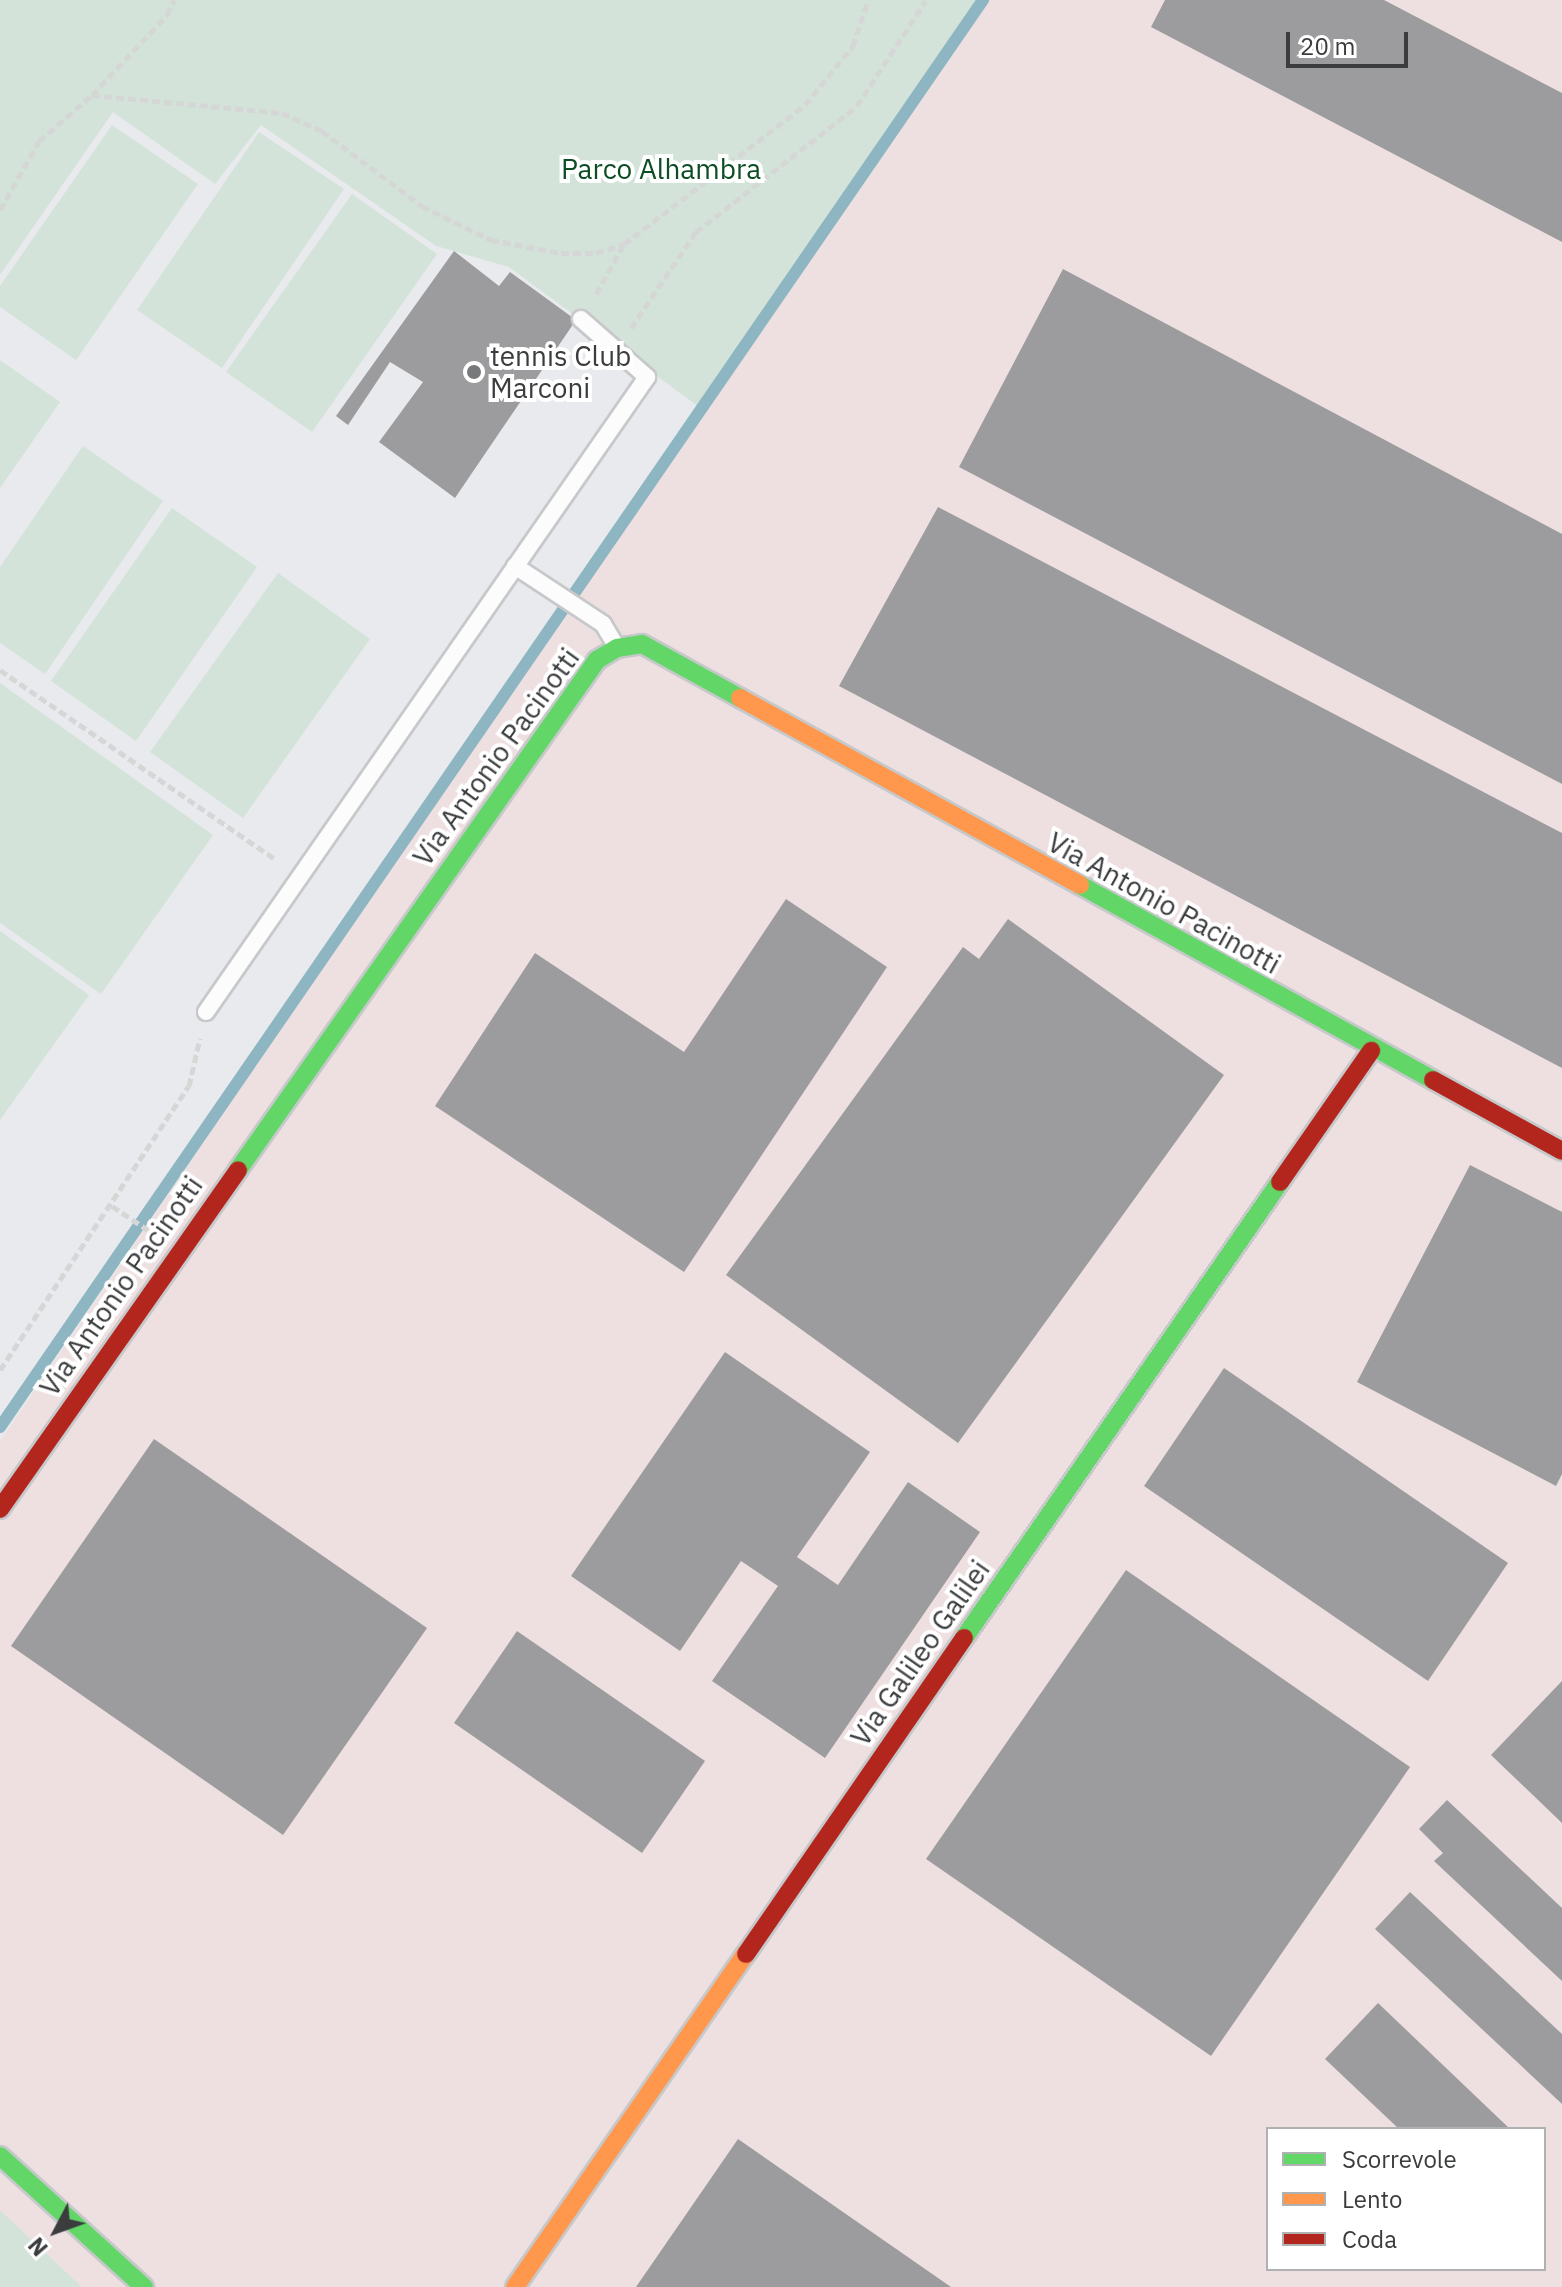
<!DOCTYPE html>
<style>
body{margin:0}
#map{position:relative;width:1562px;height:2287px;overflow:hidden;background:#e8eaed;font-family:"IBM Plex Sans",sans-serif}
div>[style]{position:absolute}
.industrial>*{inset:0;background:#eee0e1}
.green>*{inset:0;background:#d4e3d9}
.stream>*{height:12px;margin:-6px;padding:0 6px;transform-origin:6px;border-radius:6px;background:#8eb5c2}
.building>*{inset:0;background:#9c9c9e}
.path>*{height:5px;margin-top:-2.5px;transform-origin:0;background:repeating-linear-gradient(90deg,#d5d6d6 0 8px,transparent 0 12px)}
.roads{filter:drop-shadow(2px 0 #c6c8ca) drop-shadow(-2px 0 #c6c8ca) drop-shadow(0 2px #c6c8ca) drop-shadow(0 -2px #c6c8ca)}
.lane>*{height:16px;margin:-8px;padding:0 8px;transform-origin:8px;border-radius:8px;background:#fcfcfc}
.fast>*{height:18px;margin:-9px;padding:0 9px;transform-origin:9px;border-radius:9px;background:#63d668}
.slow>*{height:18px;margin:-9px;padding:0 9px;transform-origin:9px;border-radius:9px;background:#ff974d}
.jam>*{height:18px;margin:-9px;padding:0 9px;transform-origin:9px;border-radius:9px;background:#b3261e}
.dots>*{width:22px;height:22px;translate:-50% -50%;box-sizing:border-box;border:4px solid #fff;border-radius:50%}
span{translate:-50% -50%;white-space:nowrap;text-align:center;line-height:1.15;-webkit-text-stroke:8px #fff;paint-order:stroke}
.park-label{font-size:28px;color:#0d4d23}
.poi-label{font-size:28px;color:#3a3c3e}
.left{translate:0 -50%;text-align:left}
.street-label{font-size:28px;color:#3a3c3e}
.legend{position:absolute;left:1266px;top:2127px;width:280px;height:144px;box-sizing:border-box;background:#fff;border:2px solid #b0b1b2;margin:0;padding:10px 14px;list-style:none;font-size:24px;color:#3a3c3e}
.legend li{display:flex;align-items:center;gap:16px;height:40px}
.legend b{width:40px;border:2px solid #b0b1b2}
.north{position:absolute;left:16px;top:2191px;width:80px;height:80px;-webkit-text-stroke:6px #fff;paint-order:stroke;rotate:229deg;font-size:22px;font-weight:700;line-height:32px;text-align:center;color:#3a3c3e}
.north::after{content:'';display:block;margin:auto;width:28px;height:36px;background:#3a3c3e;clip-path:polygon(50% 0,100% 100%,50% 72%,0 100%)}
.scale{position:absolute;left:1286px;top:32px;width:122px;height:36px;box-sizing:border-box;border:4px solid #3a3c3e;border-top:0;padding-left:10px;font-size:24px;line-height:28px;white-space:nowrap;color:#3a3c3e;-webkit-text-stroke:6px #fff;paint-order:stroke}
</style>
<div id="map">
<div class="industrial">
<div style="clip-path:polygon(evenodd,983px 0,1562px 0,1562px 2287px,82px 2287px,0 2210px,0 1441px,983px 0,1268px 2129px,1544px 2129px,1544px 2269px,1268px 2269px,1268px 2129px)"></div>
</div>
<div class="green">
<div style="clip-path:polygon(0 0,983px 0,703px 410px,509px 267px,436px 246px,261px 125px,215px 184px,113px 112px,0 275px)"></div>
<div style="clip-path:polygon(112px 125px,198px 184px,76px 360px,0 307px,0 286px)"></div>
<div style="clip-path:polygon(259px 132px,344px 189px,222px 368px,137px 310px)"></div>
<div style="clip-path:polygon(352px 194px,437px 254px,312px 432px,226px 372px)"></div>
<div style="clip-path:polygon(0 360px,60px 402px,0 488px)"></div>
<div style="clip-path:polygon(83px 446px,163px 501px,45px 674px,0 643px,0 567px)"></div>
<div style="clip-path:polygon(172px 508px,257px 567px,136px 741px,51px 681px)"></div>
<div style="clip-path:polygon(278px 573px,370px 639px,243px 818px,150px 752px)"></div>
<div style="clip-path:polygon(0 683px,213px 835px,101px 994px,0 923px)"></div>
<div style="clip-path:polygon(0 931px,89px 995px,0 1120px)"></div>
<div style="clip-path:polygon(0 2210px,82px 2287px,0 2287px)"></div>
</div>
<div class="stream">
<div style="left:0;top:1427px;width:1733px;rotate:-55.44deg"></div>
</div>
<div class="building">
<div style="clip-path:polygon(1165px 0,1384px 0,1562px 93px,1562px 242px,1151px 27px)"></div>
<div style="clip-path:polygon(454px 251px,499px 286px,510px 272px,576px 320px,455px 498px,379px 442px,423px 382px,390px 362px,348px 425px,336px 416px)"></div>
<div style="clip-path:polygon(1063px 269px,1562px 534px,1562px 784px,959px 467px)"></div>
<div style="clip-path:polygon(938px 507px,1562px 833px,1562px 1068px,839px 686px)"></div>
<div style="clip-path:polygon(786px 899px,887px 967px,684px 1272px,435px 1106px,535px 953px,684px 1052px)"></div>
<div style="clip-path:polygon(1008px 919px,1224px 1075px,958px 1443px,726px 1275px,963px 947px,979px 959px)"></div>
<div style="clip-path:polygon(1470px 1165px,1562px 1212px,1562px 1474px,1556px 1486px,1357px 1382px)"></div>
<div style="clip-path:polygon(725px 1352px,870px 1452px,797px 1557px,838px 1585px,908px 1482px,980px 1532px,825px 1758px,712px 1681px,778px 1586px,741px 1561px,680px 1651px,571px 1576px)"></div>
<div style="clip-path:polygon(1224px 1368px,1508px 1563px,1428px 1681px,1144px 1486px)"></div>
<div style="clip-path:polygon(154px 1439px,427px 1628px,283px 1835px,11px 1646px)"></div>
<div style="clip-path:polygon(1126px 1570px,1410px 1767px,1211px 2056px,926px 1859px)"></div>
<div style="clip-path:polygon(517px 1631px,705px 1761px,642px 1853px,454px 1723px)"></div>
<div style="clip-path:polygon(1562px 1681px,1562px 1823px,1491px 1755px)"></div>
<div style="clip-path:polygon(1447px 1800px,1562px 1908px,1562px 1981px,1434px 1861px,1443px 1853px,1419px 1829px)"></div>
<div style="clip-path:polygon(1410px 1892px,1562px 2034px,1562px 2104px,1375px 1929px)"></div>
<div style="clip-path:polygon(1378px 2003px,1510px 2129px,1399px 2129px,1325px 2059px)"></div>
<div style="clip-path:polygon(738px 2139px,951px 2287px,636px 2287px)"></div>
</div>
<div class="path">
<div style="left:92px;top:95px;width:191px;rotate:5.4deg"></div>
<div style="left:282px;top:113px;width:44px;rotate:24.2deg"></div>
<div style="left:322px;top:131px;width:125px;rotate:36.9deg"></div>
<div style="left:422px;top:206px;width:77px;rotate:26.2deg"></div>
<div style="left:491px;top:240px;width:71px;rotate:10.5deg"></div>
<div style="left:561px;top:253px;width:35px"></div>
<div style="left:596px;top:253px;width:29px;rotate:-18deg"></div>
<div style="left:0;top:210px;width:79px;rotate:-60.5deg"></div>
<div style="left:39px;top:141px;width:70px;rotate:-41deg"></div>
<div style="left:92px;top:95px;width:110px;rotate:-46.8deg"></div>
<div style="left:167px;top:15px;width:17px;rotate:-65deg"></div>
<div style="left:596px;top:294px;width:57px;rotate:-60.8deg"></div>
<div style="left:624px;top:244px;width:228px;rotate:-37.5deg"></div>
<div style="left:805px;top:105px;width:76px;rotate:-50.9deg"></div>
<div style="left:853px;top:46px;width:48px;rotate:-71.9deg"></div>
<div style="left:631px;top:328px;width:116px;rotate:-55.9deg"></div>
<div style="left:696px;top:232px;width:204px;rotate:-38deg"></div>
<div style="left:857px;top:106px;width:126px;rotate:-56.9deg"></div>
<div style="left:0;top:670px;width:335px;rotate:34.5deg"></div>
<div style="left:112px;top:1206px;width:43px;rotate:33.7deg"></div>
<div style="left:0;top:1370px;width:341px;rotate:-56.4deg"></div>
<div style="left:189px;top:1086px;width:49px;rotate:-77.1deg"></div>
</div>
<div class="roads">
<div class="lane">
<div style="left:515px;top:566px;width:105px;rotate:33.4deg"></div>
<div style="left:603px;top:624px;width:26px;rotate:59deg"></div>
<div style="left:206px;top:1012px;width:773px;rotate:-55.22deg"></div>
<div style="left:647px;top:377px;width:88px;rotate:-138.7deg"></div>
</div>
<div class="fast">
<div style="left:1080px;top:885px;width:403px;rotate:28.9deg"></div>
<div style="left:238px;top:1170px;width:624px;rotate:-54.86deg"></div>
<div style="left:597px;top:660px;width:23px;rotate:-31deg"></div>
<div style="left:617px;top:648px;width:25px;rotate:-9deg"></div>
<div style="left:642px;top:644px;width:112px;rotate:28.9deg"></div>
<div style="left:964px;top:1638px;width:555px;rotate:-55.28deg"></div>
<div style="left:0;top:2156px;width:195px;rotate:42.3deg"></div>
</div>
<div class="slow">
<div style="left:740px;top:698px;width:388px;rotate:28.8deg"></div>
<div style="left:515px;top:2287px;width:405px;rotate:-55.3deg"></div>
</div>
<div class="jam">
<div style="left:1433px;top:1080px;width:147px;rotate:28.8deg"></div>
<div style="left:1280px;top:1182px;width:160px;rotate:-55.2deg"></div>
<div style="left:0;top:1509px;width:414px;rotate:-54.9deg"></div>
<div style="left:746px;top:1954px;width:384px;rotate:-55.4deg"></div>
</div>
</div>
<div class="dots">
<div style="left:474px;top:372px;background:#77797b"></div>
</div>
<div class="park-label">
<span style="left:661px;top:169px">Parco Alhambra</span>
</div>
<div class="poi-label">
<span class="left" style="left:490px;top:372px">tennis Club<br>Marconi</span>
</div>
<div class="street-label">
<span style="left:496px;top:757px;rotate:-54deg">Via Antonio Pacinotti</span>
<span style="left:1164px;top:903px;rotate:29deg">Via Antonio Pacinotti</span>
<span style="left:121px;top:1286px;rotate:-55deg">Via Antonio Pacinotti</span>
<span style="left:920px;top:1653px;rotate:-55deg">Via Galileo Galilei</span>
</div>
<ul class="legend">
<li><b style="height:10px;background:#63d668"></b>Scorrevole</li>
<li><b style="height:10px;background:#ff974d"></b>Lento</li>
<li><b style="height:10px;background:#b3261e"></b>Coda</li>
</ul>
<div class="north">N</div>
<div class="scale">20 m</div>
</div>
